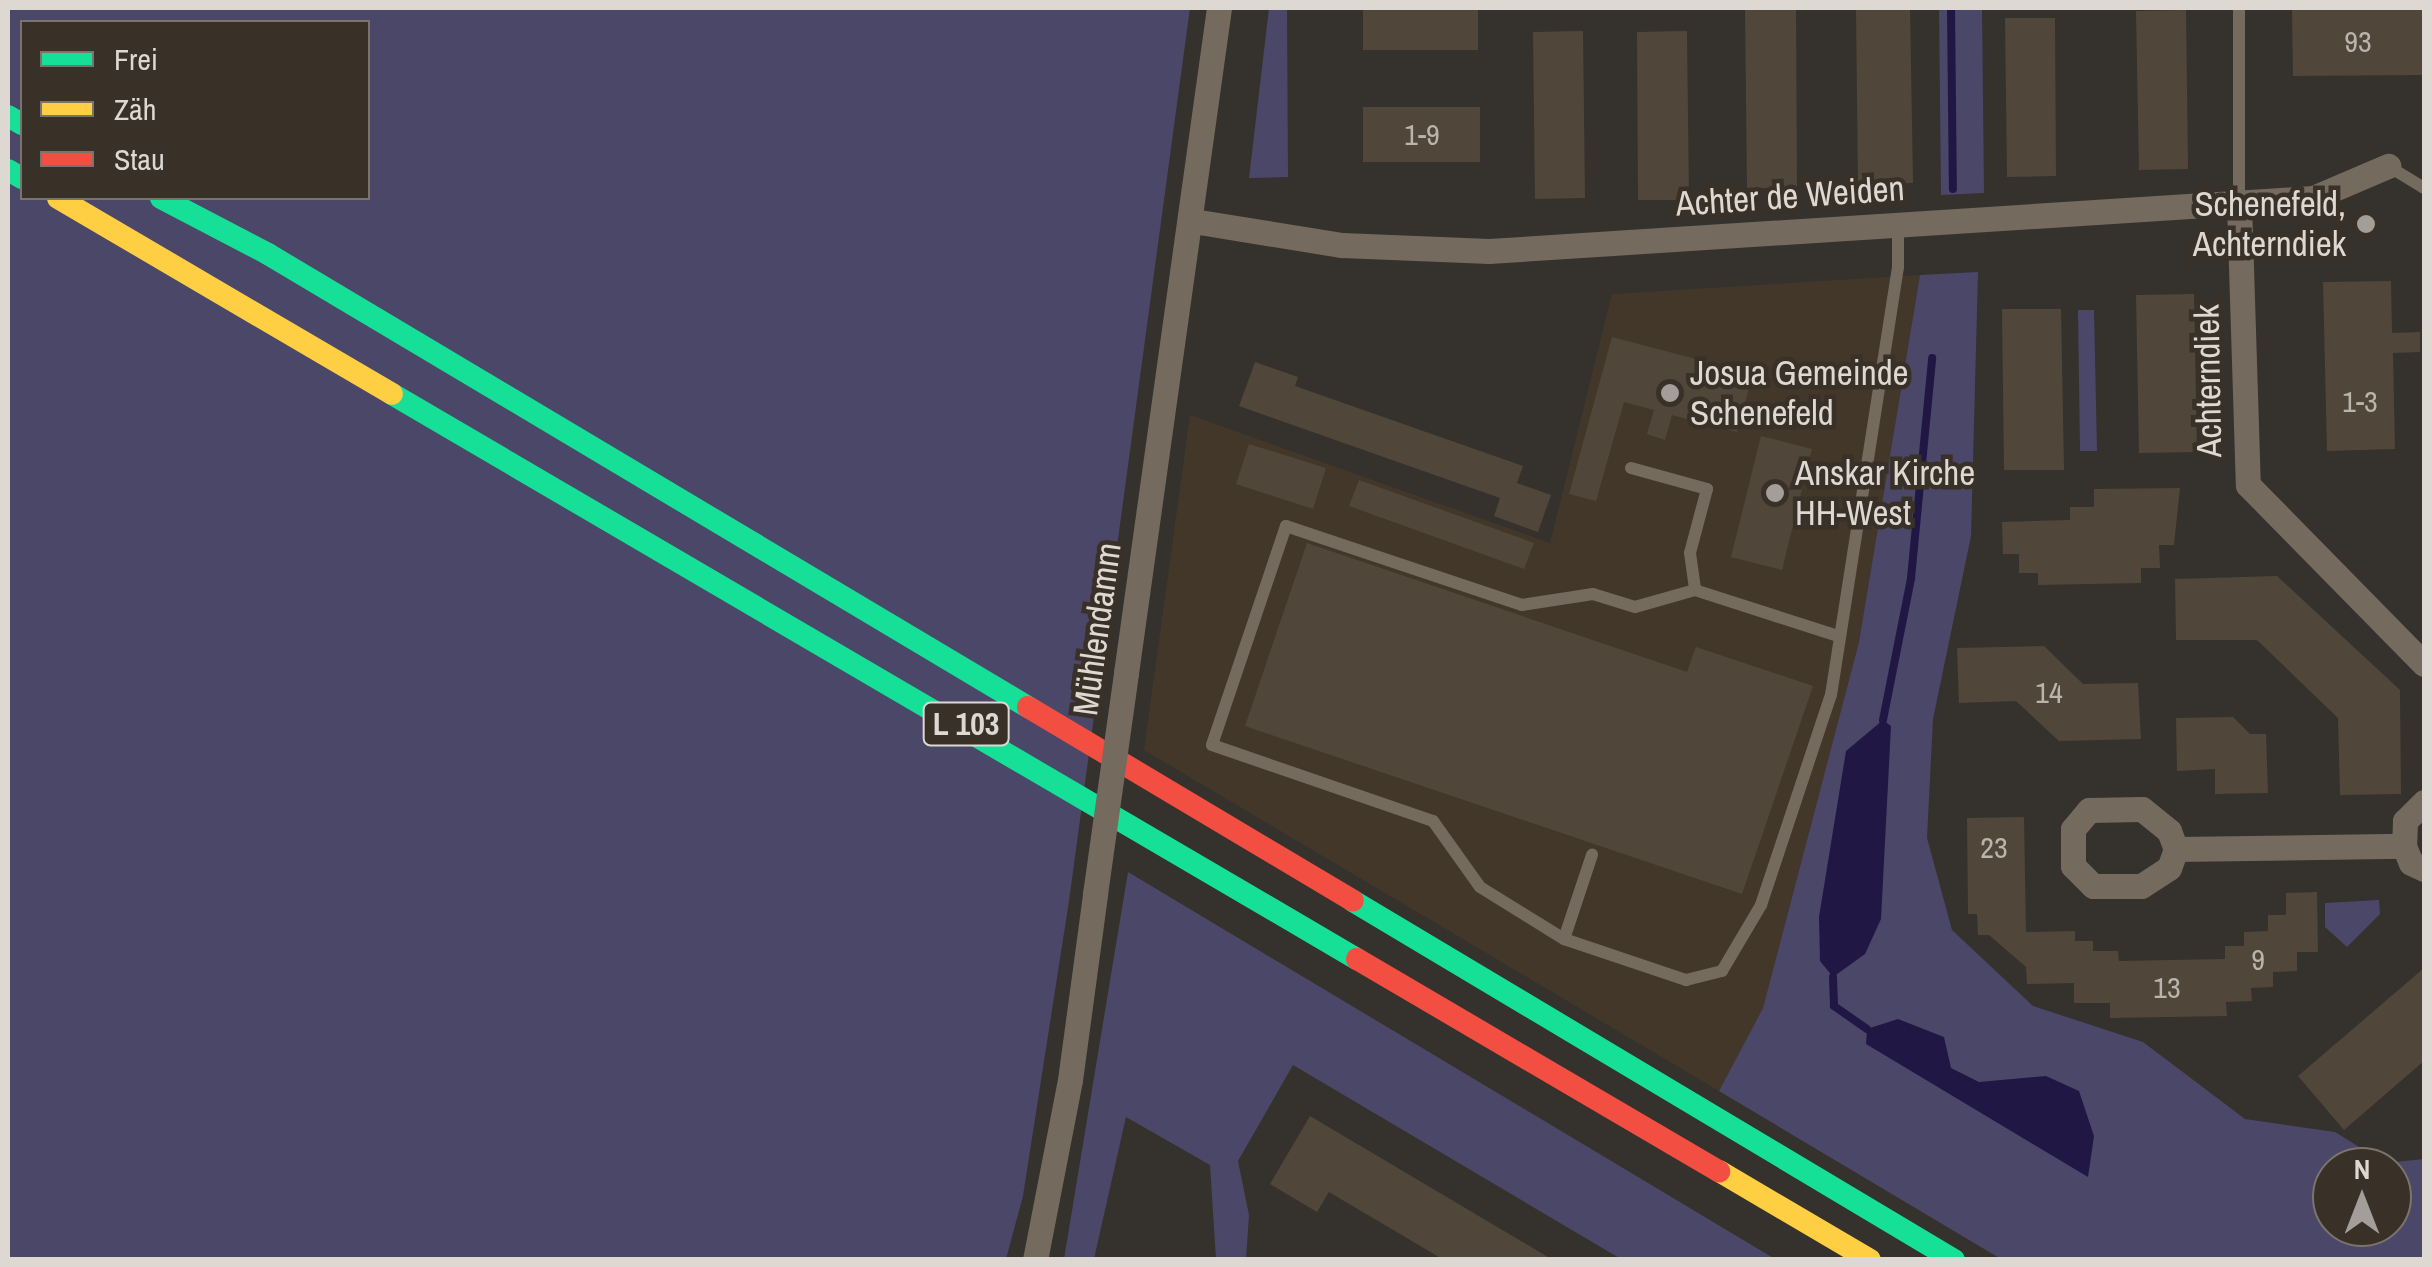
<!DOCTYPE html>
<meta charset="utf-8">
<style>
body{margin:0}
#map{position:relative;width:2432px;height:1267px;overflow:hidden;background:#35312c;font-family:"Archivo Narrow",sans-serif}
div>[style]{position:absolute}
.built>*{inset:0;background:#43372a}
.green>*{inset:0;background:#4b4769}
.water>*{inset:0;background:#211745}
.stream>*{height:8px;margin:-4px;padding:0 4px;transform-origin:4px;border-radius:4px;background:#211745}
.building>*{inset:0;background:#50473a}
.lane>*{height:12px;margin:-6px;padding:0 6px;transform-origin:6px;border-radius:6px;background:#756a5e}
.street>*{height:25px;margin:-12.5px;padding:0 12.5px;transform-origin:12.5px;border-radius:12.5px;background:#756a5e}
.fast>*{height:22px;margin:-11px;padding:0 11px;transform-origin:11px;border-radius:11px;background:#16e098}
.slow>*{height:22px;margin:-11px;padding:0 11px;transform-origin:11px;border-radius:11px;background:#ffcf43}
.jam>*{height:22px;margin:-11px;padding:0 11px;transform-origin:11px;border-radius:11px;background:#f24e42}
.street-bridge>*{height:25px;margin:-12.5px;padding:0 12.5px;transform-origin:12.5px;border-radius:12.5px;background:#756a5e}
.dots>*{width:28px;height:28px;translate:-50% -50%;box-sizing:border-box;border:5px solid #393128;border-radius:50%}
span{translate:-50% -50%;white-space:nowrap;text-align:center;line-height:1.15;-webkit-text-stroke:9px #393128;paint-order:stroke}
.number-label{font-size:30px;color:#bab4ad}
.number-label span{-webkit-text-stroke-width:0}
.shield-label span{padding:2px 8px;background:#393128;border:2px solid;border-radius:8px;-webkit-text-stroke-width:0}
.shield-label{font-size:32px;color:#ded8d3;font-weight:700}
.street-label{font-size:35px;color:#ded8d3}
.poi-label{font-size:35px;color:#ded8d3}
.right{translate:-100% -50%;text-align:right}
.left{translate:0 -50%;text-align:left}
.frame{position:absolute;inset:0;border:10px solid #ded8d3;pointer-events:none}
.legend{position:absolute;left:20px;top:20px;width:350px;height:180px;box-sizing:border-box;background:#393128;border:2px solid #7b746c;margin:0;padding:12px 18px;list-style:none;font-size:30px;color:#ded8d3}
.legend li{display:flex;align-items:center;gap:20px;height:50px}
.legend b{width:50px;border:2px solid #7b746c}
.north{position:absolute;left:2312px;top:1147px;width:100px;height:100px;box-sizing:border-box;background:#393128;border:2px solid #7b746c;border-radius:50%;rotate:0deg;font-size:28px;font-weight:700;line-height:40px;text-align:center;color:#ded8d3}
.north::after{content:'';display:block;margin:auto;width:35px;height:45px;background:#a39e99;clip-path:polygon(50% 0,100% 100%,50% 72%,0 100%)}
</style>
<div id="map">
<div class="built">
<div style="clip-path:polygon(1920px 275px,1859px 642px,1763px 1008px,1719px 1091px,1144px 750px,1190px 415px,1550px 543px,1612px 294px)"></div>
</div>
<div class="green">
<div style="clip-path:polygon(evenodd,8px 8px,1190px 8px,1069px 901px,1023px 1196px,1006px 1259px,8px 1259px,8px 8px,22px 22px,368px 22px,368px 198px,22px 198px,22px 22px)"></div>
<div style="clip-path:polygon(1269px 8px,1287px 8px,1288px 177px,1249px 178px)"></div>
<div style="clip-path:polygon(1939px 8px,1982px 8px,1984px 193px,1941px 195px)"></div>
<div style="clip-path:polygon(evenodd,1978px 272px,1971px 536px,1933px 719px,1927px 838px,1952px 930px,2033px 1006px,2143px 1042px,2245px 1119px,2335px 1132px,2385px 1163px,2424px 1159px,2424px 1259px,2001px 1259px,1719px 1091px,1763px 1008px,1859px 642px,1920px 275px,1978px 272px,2332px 1167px,2392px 1167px,2392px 1227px,2332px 1227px,2332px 1167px)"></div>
<div style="clip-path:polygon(2078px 310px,2094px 310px,2097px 451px,2080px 451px)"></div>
<div style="clip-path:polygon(1128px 872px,1775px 1259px,1621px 1259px,1293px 1065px,1238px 1161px,1249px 1215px,1246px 1259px,1216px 1259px,1210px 1165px,1126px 1117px,1094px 1259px,1064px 1259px)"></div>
<div style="clip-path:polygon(2379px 900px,2380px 914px,2347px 947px,2325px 927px,2325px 903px)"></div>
</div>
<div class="water">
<div style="clip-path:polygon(1883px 720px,1891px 726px,1881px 919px,1865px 954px,1833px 977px,1820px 961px,1819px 917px,1846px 751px)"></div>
<div style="clip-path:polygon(1898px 1019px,1944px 1037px,1951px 1068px,1979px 1082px,2046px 1076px,2079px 1091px,2094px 1136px,2088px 1177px,1866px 1044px,1867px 1029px)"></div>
</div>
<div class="stream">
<div style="left:1951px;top:8px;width:181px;rotate:89.4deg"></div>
<div style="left:1883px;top:720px;width:145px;rotate:-78.8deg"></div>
<div style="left:1911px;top:578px;width:221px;rotate:-84.5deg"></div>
<div style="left:1833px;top:977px;width:29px;rotate:88deg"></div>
<div style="left:1834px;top:1006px;width:40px;rotate:34.9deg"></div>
</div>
<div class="building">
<div style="clip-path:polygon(1363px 8px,1478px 8px,1478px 50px,1363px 50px)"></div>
<div style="clip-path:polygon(1745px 8px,1796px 8px,1797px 188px,1747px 188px)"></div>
<div style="clip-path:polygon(1856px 8px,1910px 8px,1913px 183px,1858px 184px)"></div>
<div style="clip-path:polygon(2292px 8px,2424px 8px,2424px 75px,2293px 76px)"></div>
<div style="clip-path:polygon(2186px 10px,2188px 169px,2139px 170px,2136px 11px)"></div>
<div style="clip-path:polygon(2005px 18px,2055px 18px,2056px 176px,2007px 177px)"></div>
<div style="clip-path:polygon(1583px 31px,1585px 198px,1535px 199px,1533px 32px)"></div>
<div style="clip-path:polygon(1687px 31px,1689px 200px,1638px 200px,1637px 32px)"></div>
<div style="clip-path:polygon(1363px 107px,1480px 107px,1480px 162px,1363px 162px)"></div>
<div style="clip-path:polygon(2391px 281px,2392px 333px,2420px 332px,2420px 352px,2393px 353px,2395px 449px,2327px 451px,2323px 282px)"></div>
<div style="clip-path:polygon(2194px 294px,2197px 452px,2139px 453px,2136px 295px)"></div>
<div style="clip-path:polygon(2002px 309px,2061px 309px,2064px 470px,2004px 470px)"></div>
<div style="clip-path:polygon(1612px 337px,1753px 374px,1737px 432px,1672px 415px,1665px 440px,1647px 434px,1654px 410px,1624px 402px,1596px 501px,1569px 494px)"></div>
<div style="clip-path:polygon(1255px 362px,1298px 377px,1295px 386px,1523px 466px,1517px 483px,1551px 495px,1538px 532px,1494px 516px,1500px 498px,1239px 406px)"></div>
<div style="clip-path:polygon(1761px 436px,1812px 449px,1782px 570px,1731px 557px)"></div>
<div style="clip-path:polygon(1249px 444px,1326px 468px,1313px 509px,1236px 484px)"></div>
<div style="clip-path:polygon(1359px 480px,1534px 543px,1524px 569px,1349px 506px)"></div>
<div style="clip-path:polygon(2180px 488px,2174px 545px,2159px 545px,2160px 568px,2141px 568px,2141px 583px,2038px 585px,2038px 573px,2019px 573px,2019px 554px,2003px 554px,2002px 522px,2070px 520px,2070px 507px,2094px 507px,2094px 489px)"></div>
<div style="clip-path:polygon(1307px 543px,1687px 672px,1696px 647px,1813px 686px,1742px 894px,1245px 726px)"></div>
<div style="clip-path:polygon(2277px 576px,2400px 690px,2401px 794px,2340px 795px,2338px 718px,2257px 640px,2176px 640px,2175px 579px)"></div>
<div style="clip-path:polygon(2044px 646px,2083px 684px,2138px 683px,2141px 739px,2059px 741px,2016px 701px,1959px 703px,1957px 648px)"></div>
<div style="clip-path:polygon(2233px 717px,2250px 734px,2266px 734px,2268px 793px,2215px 794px,2215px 769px,2177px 771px,2176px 718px)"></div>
<div style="clip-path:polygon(2024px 817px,2026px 932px,2075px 931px,2075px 941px,2093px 941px,2093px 951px,2118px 951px,2119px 961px,2225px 959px,2225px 946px,2244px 946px,2244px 932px,2268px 931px,2268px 915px,2286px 915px,2286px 893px,2317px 892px,2318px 952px,2297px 952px,2297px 971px,2273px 972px,2273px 987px,2251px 988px,2252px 1001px,2226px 1002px,2227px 1016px,2110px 1018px,2110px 1003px,2074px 1003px,2074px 983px,2027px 984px,2026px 967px,1989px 935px,1978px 935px,1977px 914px,1968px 914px,1967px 818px)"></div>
<div style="clip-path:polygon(2424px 968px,2424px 1061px,2344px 1130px,2298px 1076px)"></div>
<div style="clip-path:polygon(1310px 1116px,1553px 1260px,1444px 1260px,1329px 1192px,1317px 1212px,1270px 1184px)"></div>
</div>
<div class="lane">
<div style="left:2239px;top:8px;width:195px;rotate:90deg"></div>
<div style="left:2388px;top:166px;width:42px;rotate:31.4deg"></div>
<div style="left:1631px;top:468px;width:79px;rotate:15.4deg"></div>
<div style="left:1707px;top:489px;width:66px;rotate:104.9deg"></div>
<div style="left:1690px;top:553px;width:37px;rotate:82deg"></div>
<div style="left:1838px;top:636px;width:150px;rotate:-162.2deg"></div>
<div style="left:1695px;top:590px;width:62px;rotate:164.2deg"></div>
<div style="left:1635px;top:607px;width:44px;rotate:-162.8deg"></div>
<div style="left:1593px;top:594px;width:72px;rotate:171.2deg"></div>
<div style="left:1522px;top:605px;width:249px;rotate:-161.5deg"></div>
<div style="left:1286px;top:526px;width:231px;rotate:108.7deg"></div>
<div style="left:1212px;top:745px;width:234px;rotate:19deg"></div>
<div style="left:1433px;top:821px;width:81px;rotate:54.5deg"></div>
<div style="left:1480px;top:887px;width:99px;rotate:31.8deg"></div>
<div style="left:1564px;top:939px;width:129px;rotate:18.6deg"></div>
<div style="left:1686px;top:980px;width:37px;rotate:-14deg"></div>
<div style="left:1722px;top:971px;width:77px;rotate:-59.4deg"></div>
<div style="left:1761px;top:905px;width:221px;rotate:-71.6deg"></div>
<div style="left:1831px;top:695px;width:433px;rotate:-81.1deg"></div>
<div style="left:1898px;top:267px;width:44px;rotate:-90deg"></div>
<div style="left:1564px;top:939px;width:89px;rotate:-71.6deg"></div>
</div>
<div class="street">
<div style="left:2239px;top:203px;width:282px;rotate:88.2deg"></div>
<div style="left:2248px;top:485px;width:251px;rotate:45.5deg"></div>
<div style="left:1193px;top:221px;width:151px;rotate:9.2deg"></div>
<div style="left:1342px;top:245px;width:147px;rotate:2.3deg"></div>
<div style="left:1489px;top:251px;width:826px;rotate:-3.68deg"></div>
<div style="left:2313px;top:198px;width:82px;rotate:-23.1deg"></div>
<div style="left:1126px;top:673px;width:671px;rotate:-82.04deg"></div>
<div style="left:2424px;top:802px;width:27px;rotate:135deg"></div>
<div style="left:2405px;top:821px;width:25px;rotate:92deg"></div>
<div style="left:2404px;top:846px;width:18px;rotate:68deg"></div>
<div style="left:2411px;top:863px;width:14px;rotate:25deg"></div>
<div style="left:2142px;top:809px;width:35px;rotate:39deg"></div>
<div style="left:2169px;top:831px;width:19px;rotate:69deg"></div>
<div style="left:2176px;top:849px;width:20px;rotate:110deg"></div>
<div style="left:2169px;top:868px;width:33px;rotate:147deg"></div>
<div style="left:2141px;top:886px;width:48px;rotate:180deg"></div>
<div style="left:2093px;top:886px;width:28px;rotate:-135deg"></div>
<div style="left:2073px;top:866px;width:37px;rotate:-90deg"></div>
<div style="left:2073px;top:829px;width:25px;rotate:-50deg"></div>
<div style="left:2089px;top:810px;width:53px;rotate:-1.1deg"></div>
<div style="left:2176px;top:849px;width:228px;rotate:-0.8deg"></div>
<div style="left:1035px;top:1260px;width:183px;rotate:-79deg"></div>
<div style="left:1070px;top:1080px;width:188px;rotate:-82.3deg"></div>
</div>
<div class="fast">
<div style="left:8px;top:116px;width:16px;rotate:30deg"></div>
<div style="left:8px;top:170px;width:16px;rotate:30deg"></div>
<div style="left:161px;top:198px;width:121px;rotate:27.6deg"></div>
<div style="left:268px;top:254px;width:885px;rotate:30.8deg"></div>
<div style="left:392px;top:394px;width:1118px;rotate:30.35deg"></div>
<div style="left:1353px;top:901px;width:700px;rotate:30.85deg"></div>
</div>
<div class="slow">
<div style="left:58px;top:198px;width:387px;rotate:30.4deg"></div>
<div style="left:1719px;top:1171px;width:175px;rotate:30.5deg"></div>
</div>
<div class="jam">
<div style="left:1028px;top:707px;width:378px;rotate:30.8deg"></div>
<div style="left:1357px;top:959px;width:420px;rotate:30.4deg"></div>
</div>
<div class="street-bridge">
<div style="left:1095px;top:894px;width:223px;rotate:-82deg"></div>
</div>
<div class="dots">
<div style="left:2366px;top:224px;background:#a39e99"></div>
<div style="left:1670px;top:393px;background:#a39e99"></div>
<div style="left:1775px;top:493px;background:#a39e99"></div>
</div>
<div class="number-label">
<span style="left:2358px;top:41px">93</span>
<span style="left:1422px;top:134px">1-9</span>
<span style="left:2360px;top:401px">1-3</span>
<span style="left:2049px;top:692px">14</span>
<span style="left:1994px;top:847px">23</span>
<span style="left:2258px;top:959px">9</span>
<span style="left:2167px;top:987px">13</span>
</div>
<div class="shield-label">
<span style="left:966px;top:724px">L 103</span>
</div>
<div class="street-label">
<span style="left:1790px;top:196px;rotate:-4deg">Achter de Weiden</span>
<span style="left:2208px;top:381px;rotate:-91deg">Achterndiek</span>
<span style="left:1097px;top:629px;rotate:-82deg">Mühlendamm</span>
</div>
<div class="poi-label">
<span class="right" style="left:2346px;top:224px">Schenefeld,<br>Achterndiek</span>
<span class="left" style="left:1690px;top:393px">Josua Gemeinde<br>Schenefeld</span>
<span class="left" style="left:1795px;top:493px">Anskar Kirche<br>HH-West</span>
</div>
<div class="frame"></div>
<ul class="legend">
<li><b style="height:12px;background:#16e098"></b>Frei</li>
<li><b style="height:12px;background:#ffcf43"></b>Zäh</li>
<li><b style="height:12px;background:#f24e42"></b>Stau</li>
</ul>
<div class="north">N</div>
</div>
